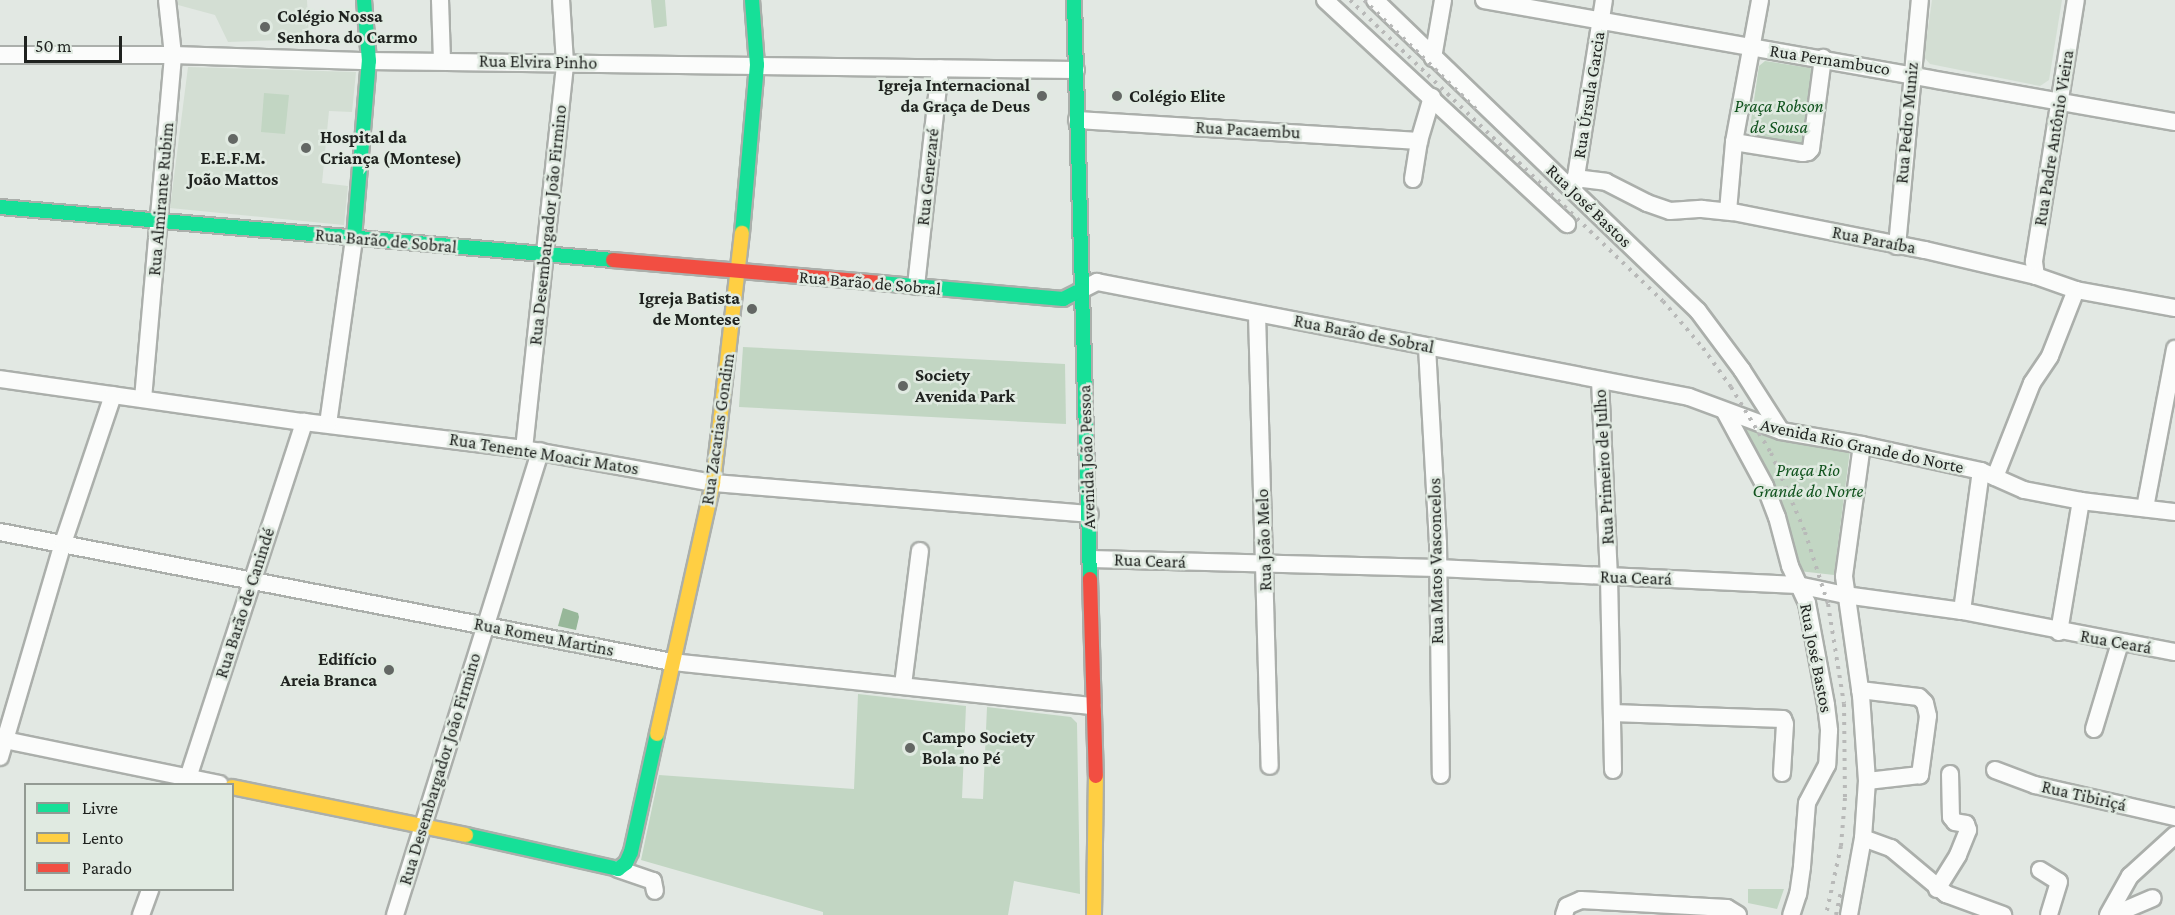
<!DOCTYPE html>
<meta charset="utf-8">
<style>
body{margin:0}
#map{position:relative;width:2175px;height:915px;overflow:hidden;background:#e2e8e3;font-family:"Crimson Pro",serif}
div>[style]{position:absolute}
.built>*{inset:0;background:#d3ded3}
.green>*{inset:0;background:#c2d6c3}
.water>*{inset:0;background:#97b799}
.roads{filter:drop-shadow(2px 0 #abafab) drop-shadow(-2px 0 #abafab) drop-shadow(0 2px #abafab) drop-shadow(0 -2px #abafab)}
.street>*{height:16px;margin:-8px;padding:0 8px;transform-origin:8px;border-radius:8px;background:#fbfcfb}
.fast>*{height:14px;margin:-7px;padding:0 7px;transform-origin:7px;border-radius:7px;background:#16e098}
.slow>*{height:14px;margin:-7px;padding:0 7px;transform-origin:7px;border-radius:7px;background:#ffcf43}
.jam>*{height:14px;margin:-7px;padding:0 7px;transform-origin:7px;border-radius:7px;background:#f24e42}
.rail>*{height:4px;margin-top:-2px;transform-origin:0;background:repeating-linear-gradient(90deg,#b8b9b8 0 3px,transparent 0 9px)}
.dots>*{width:16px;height:16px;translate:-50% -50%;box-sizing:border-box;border:3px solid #e0eae1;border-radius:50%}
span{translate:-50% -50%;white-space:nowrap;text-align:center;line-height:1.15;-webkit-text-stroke:5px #e0eae1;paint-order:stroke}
.poi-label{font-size:18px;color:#1f221f;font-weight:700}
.left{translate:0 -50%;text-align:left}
.right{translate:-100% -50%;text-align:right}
.street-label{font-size:18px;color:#1f221f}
.park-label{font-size:18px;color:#11531e;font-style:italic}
.legend{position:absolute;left:24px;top:783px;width:210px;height:108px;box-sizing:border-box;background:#e0eae1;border:2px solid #939a93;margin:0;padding:8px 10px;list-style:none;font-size:18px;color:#1f221f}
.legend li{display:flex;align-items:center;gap:12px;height:30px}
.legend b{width:30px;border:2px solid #939a93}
.scale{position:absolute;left:24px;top:36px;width:98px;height:27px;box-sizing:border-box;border:3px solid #1f221f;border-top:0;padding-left:8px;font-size:18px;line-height:21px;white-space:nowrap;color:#1f221f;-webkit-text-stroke:4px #e0eae1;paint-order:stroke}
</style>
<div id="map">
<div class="built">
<div style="clip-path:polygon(178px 0,307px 0,309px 39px,228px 42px,215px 15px,178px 5px)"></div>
<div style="clip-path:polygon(1932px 0,2062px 0,2049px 80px,2040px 86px,1930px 64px,1924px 57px)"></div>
<div style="clip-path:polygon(188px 67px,356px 72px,352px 112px,329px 111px,322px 183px,348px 186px,344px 225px,170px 208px)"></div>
</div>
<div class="green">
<div style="clip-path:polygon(651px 0,665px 0,667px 26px,654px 28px)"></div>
<div style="clip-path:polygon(1765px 61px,1810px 68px,1813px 72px,1804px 146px,1748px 141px,1759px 66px)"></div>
<div style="clip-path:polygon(264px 93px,289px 95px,285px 134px,261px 132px)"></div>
<div style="clip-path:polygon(743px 347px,1065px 364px,1066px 424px,739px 407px)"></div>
<div style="clip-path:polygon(1743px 428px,1850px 450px,1834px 575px,1799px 571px)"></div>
<div style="clip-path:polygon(858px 694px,966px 706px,962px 798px,983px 799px,987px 707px,1071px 717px,1077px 723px,1080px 894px,1014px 881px,1008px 915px,823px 915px,823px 912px,641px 860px,659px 775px,854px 789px)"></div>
<div style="clip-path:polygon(1748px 889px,1784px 889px,1777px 909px,1748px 903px)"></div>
</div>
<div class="water">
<div style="clip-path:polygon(563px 608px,578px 613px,579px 617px,576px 630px,558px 626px)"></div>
</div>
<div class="roads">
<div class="street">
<div style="left:440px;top:0;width:61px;rotate:88.1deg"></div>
<div style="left:1325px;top:0;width:330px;rotate:42.8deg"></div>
<div style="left:1375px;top:0;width:448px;rotate:43.9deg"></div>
<div style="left:1698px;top:311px;width:74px;rotate:53.3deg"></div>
<div style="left:1742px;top:370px;width:72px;rotate:57.4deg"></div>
<div style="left:1484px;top:0;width:702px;rotate:10.01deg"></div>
<div style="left:0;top:55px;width:173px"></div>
<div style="left:173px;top:55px;width:196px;rotate:1.8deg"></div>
<div style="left:369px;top:61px;width:707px;rotate:0.73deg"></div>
<div style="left:1433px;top:58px;width:59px;rotate:-80.2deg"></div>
<div style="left:1077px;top:120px;width:343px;rotate:3.5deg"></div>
<div style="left:1734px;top:142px;width:70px;rotate:9.1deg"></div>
<div style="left:1803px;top:153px;width:5px;rotate:-11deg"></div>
<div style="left:1808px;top:152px;width:4px;rotate:-45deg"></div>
<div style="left:1811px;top:149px;width:92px;rotate:-82.5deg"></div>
<div style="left:1575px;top:178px;width:31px;rotate:7deg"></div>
<div style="left:1606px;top:182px;width:46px;rotate:27.1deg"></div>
<div style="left:1647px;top:203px;width:24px;rotate:19deg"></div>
<div style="left:1670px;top:211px;width:32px;rotate:-4deg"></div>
<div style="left:1702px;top:209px;width:31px;rotate:6deg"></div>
<div style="left:1733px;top:212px;width:196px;rotate:11.2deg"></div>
<div style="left:1925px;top:250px;width:114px;rotate:13.2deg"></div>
<div style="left:2036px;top:276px;width:42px;rotate:19.3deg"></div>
<div style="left:2076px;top:290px;width:101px;rotate:10.3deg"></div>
<div style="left:1413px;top:179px;width:38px;rotate:-81deg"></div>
<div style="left:1419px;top:141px;width:46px;rotate:-73.5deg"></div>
<div style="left:1574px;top:189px;width:191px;rotate:-81deg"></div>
<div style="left:1728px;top:211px;width:69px;rotate:-85deg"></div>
<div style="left:1734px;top:142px;width:144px;rotate:-79.6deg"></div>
<div style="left:1897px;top:246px;width:247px;rotate:-84.7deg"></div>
<div style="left:2036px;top:276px;width:15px;rotate:-98deg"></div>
<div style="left:2034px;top:261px;width:264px;rotate:-80.9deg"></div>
<div style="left:916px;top:286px;width:219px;rotate:-83.7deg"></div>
<div style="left:1081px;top:290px;width:18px;rotate:-27deg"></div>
<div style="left:1097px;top:282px;width:603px;rotate:10.99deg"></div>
<div style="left:1689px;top:397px;width:98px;rotate:20.3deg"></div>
<div style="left:1781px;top:431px;width:82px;rotate:9.8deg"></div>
<div style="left:1862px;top:445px;width:122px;rotate:12.3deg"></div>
<div style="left:1981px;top:471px;width:47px;rotate:23.8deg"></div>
<div style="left:2024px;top:490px;width:58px;rotate:10.9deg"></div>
<div style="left:2081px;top:501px;width:95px;rotate:6.7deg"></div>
<div style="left:1257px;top:314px;width:452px;rotate:88.4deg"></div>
<div style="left:1427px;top:347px;width:196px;rotate:86.8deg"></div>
<div style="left:1438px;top:543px;width:232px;rotate:89.3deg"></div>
<div style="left:0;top:379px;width:307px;rotate:8.1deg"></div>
<div style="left:304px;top:422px;width:222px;rotate:7deg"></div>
<div style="left:524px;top:449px;width:192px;rotate:10.2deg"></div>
<div style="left:713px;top:483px;width:378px;rotate:4.7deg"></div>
<div style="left:1600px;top:380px;width:197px;rotate:87.4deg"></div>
<div style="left:1609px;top:577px;width:193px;rotate:88.8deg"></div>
<div style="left:143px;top:399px;width:345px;rotate:-85deg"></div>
<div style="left:173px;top:55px;width:55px;rotate:-96.2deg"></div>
<div style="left:1725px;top:412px;width:84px;rotate:61.6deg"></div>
<div style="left:1765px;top:486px;width:33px;rotate:69deg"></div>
<div style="left:1777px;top:517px;width:51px;rotate:75.1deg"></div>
<div style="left:1790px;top:566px;width:41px;rotate:65.3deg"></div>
<div style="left:1807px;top:603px;width:104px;rotate:79.4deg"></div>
<div style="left:1826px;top:705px;width:26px;rotate:83deg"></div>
<div style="left:1829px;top:731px;width:34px;rotate:93deg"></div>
<div style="left:1827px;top:765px;width:43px;rotate:117.8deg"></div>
<div style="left:1807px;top:803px;width:64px;rotate:94.5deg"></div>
<div style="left:1802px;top:867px;width:27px;rotate:98deg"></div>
<div style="left:1798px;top:894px;width:22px;rotate:108deg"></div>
<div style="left:328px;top:424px;width:188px;rotate:-82deg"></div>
<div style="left:524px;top:449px;width:388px;rotate:-83.9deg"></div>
<div style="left:565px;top:63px;width:63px;rotate:-93.6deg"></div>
<div style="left:1995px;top:477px;width:101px;rotate:-68.5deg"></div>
<div style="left:2032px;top:383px;width:32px;rotate:-56deg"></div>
<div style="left:2050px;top:356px;width:71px;rotate:-68.5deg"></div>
<div style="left:2145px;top:508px;width:162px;rotate:-79.3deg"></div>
<div style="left:0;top:532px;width:684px;rotate:10.95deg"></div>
<div style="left:672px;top:662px;width:423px;rotate:6deg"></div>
<div style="left:1091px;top:559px;width:346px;rotate:1.5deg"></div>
<div style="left:1437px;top:568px;width:361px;rotate:2.7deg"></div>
<div style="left:1798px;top:585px;width:48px;rotate:12deg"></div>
<div style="left:1845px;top:595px;width:118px;rotate:7.8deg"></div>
<div style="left:1962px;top:611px;width:217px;rotate:10.9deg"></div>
<div style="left:1962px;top:611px;width:141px;rotate:-82.3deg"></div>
<div style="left:2059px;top:632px;width:133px;rotate:-80.5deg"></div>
<div style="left:903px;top:685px;width:135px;rotate:-82.8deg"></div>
<div style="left:1860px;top:690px;width:59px;rotate:6.8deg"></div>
<div style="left:1919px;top:697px;width:8px;rotate:45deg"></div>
<div style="left:1925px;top:703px;width:13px;rotate:77deg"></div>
<div style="left:1928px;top:716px;width:60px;rotate:97.7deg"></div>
<div style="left:1920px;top:775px;width:53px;rotate:173.5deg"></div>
<div style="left:1612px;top:713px;width:171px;rotate:2deg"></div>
<div style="left:1783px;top:719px;width:5px;rotate:68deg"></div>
<div style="left:1785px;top:724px;width:49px;rotate:93.5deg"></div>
<div style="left:2094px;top:729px;width:90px;rotate:-73.2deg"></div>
<div style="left:0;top:739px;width:224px;rotate:11.6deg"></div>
<div style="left:0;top:757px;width:223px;rotate:-73.6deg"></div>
<div style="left:63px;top:543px;width:156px;rotate:-71.3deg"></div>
<div style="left:1995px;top:770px;width:43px;rotate:20.6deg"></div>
<div style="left:2035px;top:785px;width:144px;rotate:12.9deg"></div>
<div style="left:186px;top:784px;width:381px;rotate:-71.9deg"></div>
<div style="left:1863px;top:838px;width:30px;rotate:20deg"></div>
<div style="left:1891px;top:848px;width:72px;rotate:39.9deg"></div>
<div style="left:1946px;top:894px;width:61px;rotate:20.2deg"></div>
<div style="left:618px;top:869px;width:37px;rotate:19deg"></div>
<div style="left:653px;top:881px;width:10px;rotate:79deg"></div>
<div style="left:2040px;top:870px;width:22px;rotate:32deg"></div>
<div style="left:2059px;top:882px;width:34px;rotate:107deg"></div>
<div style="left:1937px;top:889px;width:40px;rotate:-58deg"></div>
<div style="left:1958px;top:855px;width:27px;rotate:-68deg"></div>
<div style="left:1968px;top:830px;width:6px;rotate:-108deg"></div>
<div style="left:1966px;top:824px;width:11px;rotate:-170deg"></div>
<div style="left:1955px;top:822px;width:6px;rotate:-129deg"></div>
<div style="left:1951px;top:817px;width:43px;rotate:-91.3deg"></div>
<div style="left:141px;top:915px;width:27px;rotate:-70deg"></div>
<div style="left:395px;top:915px;width:486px;rotate:-72.6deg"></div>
<div style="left:1564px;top:915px;width:9px;rotate:-72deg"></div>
<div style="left:1567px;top:906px;width:15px;rotate:-23deg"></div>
<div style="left:1581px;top:900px;width:146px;rotate:3.1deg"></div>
<div style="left:1727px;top:908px;width:13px;rotate:32deg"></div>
<div style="left:1849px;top:915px;width:78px;rotate:-79.7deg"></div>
<div style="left:1863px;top:838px;width:57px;rotate:-86deg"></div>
<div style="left:1867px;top:781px;width:85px;rotate:-94deg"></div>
<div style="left:1861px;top:696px;width:121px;rotate:-98.1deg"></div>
<div style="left:1844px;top:576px;width:132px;rotate:-82.2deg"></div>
<div style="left:2108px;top:915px;width:45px;rotate:-60.6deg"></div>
<div style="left:2130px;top:876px;width:61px;rotate:-42.3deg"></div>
<div style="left:2113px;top:915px;width:43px;rotate:-23deg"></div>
</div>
<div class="fast">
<div style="left:1074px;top:0;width:579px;rotate:88.42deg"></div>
<div style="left:0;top:207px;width:615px;rotate:4.94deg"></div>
<div style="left:742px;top:233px;width:169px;rotate:-84.9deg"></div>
<div style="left:757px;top:65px;width:65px;rotate:-94.4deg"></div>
<div style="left:354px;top:238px;width:178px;rotate:-85.2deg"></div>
<div style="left:369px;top:61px;width:61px;rotate:-94.7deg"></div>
<div style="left:880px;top:283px;width:184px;rotate:5deg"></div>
<div style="left:1063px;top:299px;width:20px;rotate:-27deg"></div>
<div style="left:466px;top:835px;width:156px;rotate:12.6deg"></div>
<div style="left:618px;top:869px;width:10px;rotate:-37deg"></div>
<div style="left:626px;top:863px;width:12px;rotate:-66deg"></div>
<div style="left:631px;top:852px;width:121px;rotate:-77.6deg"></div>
</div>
<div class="slow">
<div style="left:657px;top:734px;width:257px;rotate:-77.4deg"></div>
<div style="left:713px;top:483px;width:252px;rotate:-83.4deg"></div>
<div style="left:232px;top:787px;width:239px;rotate:11.6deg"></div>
<div style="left:1094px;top:915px;width:139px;rotate:-89.2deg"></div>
</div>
<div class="jam">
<div style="left:613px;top:260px;width:268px;rotate:4.9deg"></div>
<div style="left:1090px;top:579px;width:197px;rotate:88.3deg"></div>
</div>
</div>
<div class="rail">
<div style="left:1350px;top:0;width:434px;rotate:43.9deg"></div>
<div style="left:1663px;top:301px;width:62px;rotate:49.6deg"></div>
<div style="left:1703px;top:348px;width:48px;rotate:54.3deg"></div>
<div style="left:1731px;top:387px;width:77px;rotate:58.8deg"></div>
<div style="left:1771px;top:453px;width:86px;rotate:66.7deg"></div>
<div style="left:1805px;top:532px;width:76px;rotate:72.3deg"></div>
<div style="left:1828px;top:604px;width:101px;rotate:80.9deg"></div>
<div style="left:1844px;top:704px;width:94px;rotate:89.4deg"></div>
<div style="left:1845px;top:798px;width:48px;rotate:94.8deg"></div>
<div style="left:1841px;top:846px;width:71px;rotate:102.3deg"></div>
<div style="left:1364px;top:0;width:159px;rotate:44.2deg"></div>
<div style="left:1836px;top:915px;width:24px;rotate:-78deg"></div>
</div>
<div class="dots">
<div style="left:265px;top:27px;background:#636764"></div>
<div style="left:1042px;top:96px;background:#636764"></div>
<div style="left:1117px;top:96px;background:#636764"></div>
<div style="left:233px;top:139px;background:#636764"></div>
<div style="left:306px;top:148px;background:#636764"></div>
<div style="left:752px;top:309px;background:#636764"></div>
<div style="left:903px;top:386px;background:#636764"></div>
<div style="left:389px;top:670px;background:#636764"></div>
<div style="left:910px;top:748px;background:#636764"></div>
</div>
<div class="poi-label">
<span class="left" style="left:277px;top:27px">Colégio Nossa<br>Senhora do Carmo</span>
<span class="right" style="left:1030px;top:96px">Igreja Internacional<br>da Graça de Deus</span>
<span class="left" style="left:1129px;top:96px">Colégio Elite</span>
<span class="left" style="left:320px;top:148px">Hospital da<br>Criança (Montese)</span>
<span style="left:233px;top:169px">E.E.F.M.<br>João Mattos</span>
<span class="right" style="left:740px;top:309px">Igreja Batista<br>de Montese</span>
<span class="left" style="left:915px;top:386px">Society<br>Avenida Park</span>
<span class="right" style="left:377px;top:670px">Edifício<br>Areia Branca</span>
<span class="left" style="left:922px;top:748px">Campo Society<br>Bola no Pé</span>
</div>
<div class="street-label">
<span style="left:1830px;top:60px;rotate:9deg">Rua Pernambuco</span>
<span style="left:538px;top:62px;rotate:1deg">Rua Elvira Pinho</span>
<span style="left:1589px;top:95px;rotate:-81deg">Rua Úrsula Garcia</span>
<span style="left:1907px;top:123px;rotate:-85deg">Rua Pedro Muniz</span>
<span style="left:1248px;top:130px;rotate:3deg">Rua Pacaembu</span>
<span style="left:2054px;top:138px;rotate:-81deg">Rua Padre Antônio Vieira</span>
<span style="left:928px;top:177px;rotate:-84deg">Rua Genezaré</span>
<span style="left:161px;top:199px;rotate:-85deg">Rua Almirante Rubim</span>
<span style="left:1589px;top:206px;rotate:44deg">Rua José Bastos</span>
<span style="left:548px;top:225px;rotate:-84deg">Rua Desembargador João Firmino</span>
<span style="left:1874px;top:240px;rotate:11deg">Rua Paraíba</span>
<span style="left:386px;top:241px;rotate:5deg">Rua Barão de Sobral</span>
<span style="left:870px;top:283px;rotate:5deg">Rua Barão de Sobral</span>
<span style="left:1364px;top:334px;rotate:11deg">Rua Barão de Sobral</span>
<span style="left:718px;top:429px;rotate:-82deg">Rua Zacarias Gondim</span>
<span style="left:1862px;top:446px;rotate:12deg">Avenida Rio Grande do Norte</span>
<span style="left:544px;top:454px;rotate:9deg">Rua Tenente Moacir Matos</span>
<span style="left:1087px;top:457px;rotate:-92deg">Avenida João Pessoa</span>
<span style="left:1604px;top:467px;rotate:-93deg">Rua Primeiro de Julho</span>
<span style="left:1264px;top:540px;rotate:-92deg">Rua João Melo</span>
<span style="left:1150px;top:561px;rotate:2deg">Rua Ceará</span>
<span style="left:1436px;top:561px;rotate:-91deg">Rua Matos Vasconcelos</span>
<span style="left:1636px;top:578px;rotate:2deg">Rua Ceará</span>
<span style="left:245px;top:603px;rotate:-72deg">Rua Barão de Canindé</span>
<span style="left:544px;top:637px;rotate:11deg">Rua Romeu Martins</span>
<span style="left:2116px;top:642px;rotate:10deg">Rua Ceará</span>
<span style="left:1816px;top:658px;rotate:79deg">Rua José Bastos</span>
<span style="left:440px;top:769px;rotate:-73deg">Rua Desembargador João Firmino</span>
<span style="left:2084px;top:796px;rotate:13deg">Rua Tibiriçá</span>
</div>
<div class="park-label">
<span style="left:1779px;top:117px">Praça Robson<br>de Sousa</span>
<span style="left:1808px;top:481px">Praça Rio<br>Grande do Norte</span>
</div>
<ul class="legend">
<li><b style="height:8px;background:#16e098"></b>Livre</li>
<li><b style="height:8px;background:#ffcf43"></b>Lento</li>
<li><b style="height:8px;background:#f24e42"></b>Parado</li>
</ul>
<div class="scale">50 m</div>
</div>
